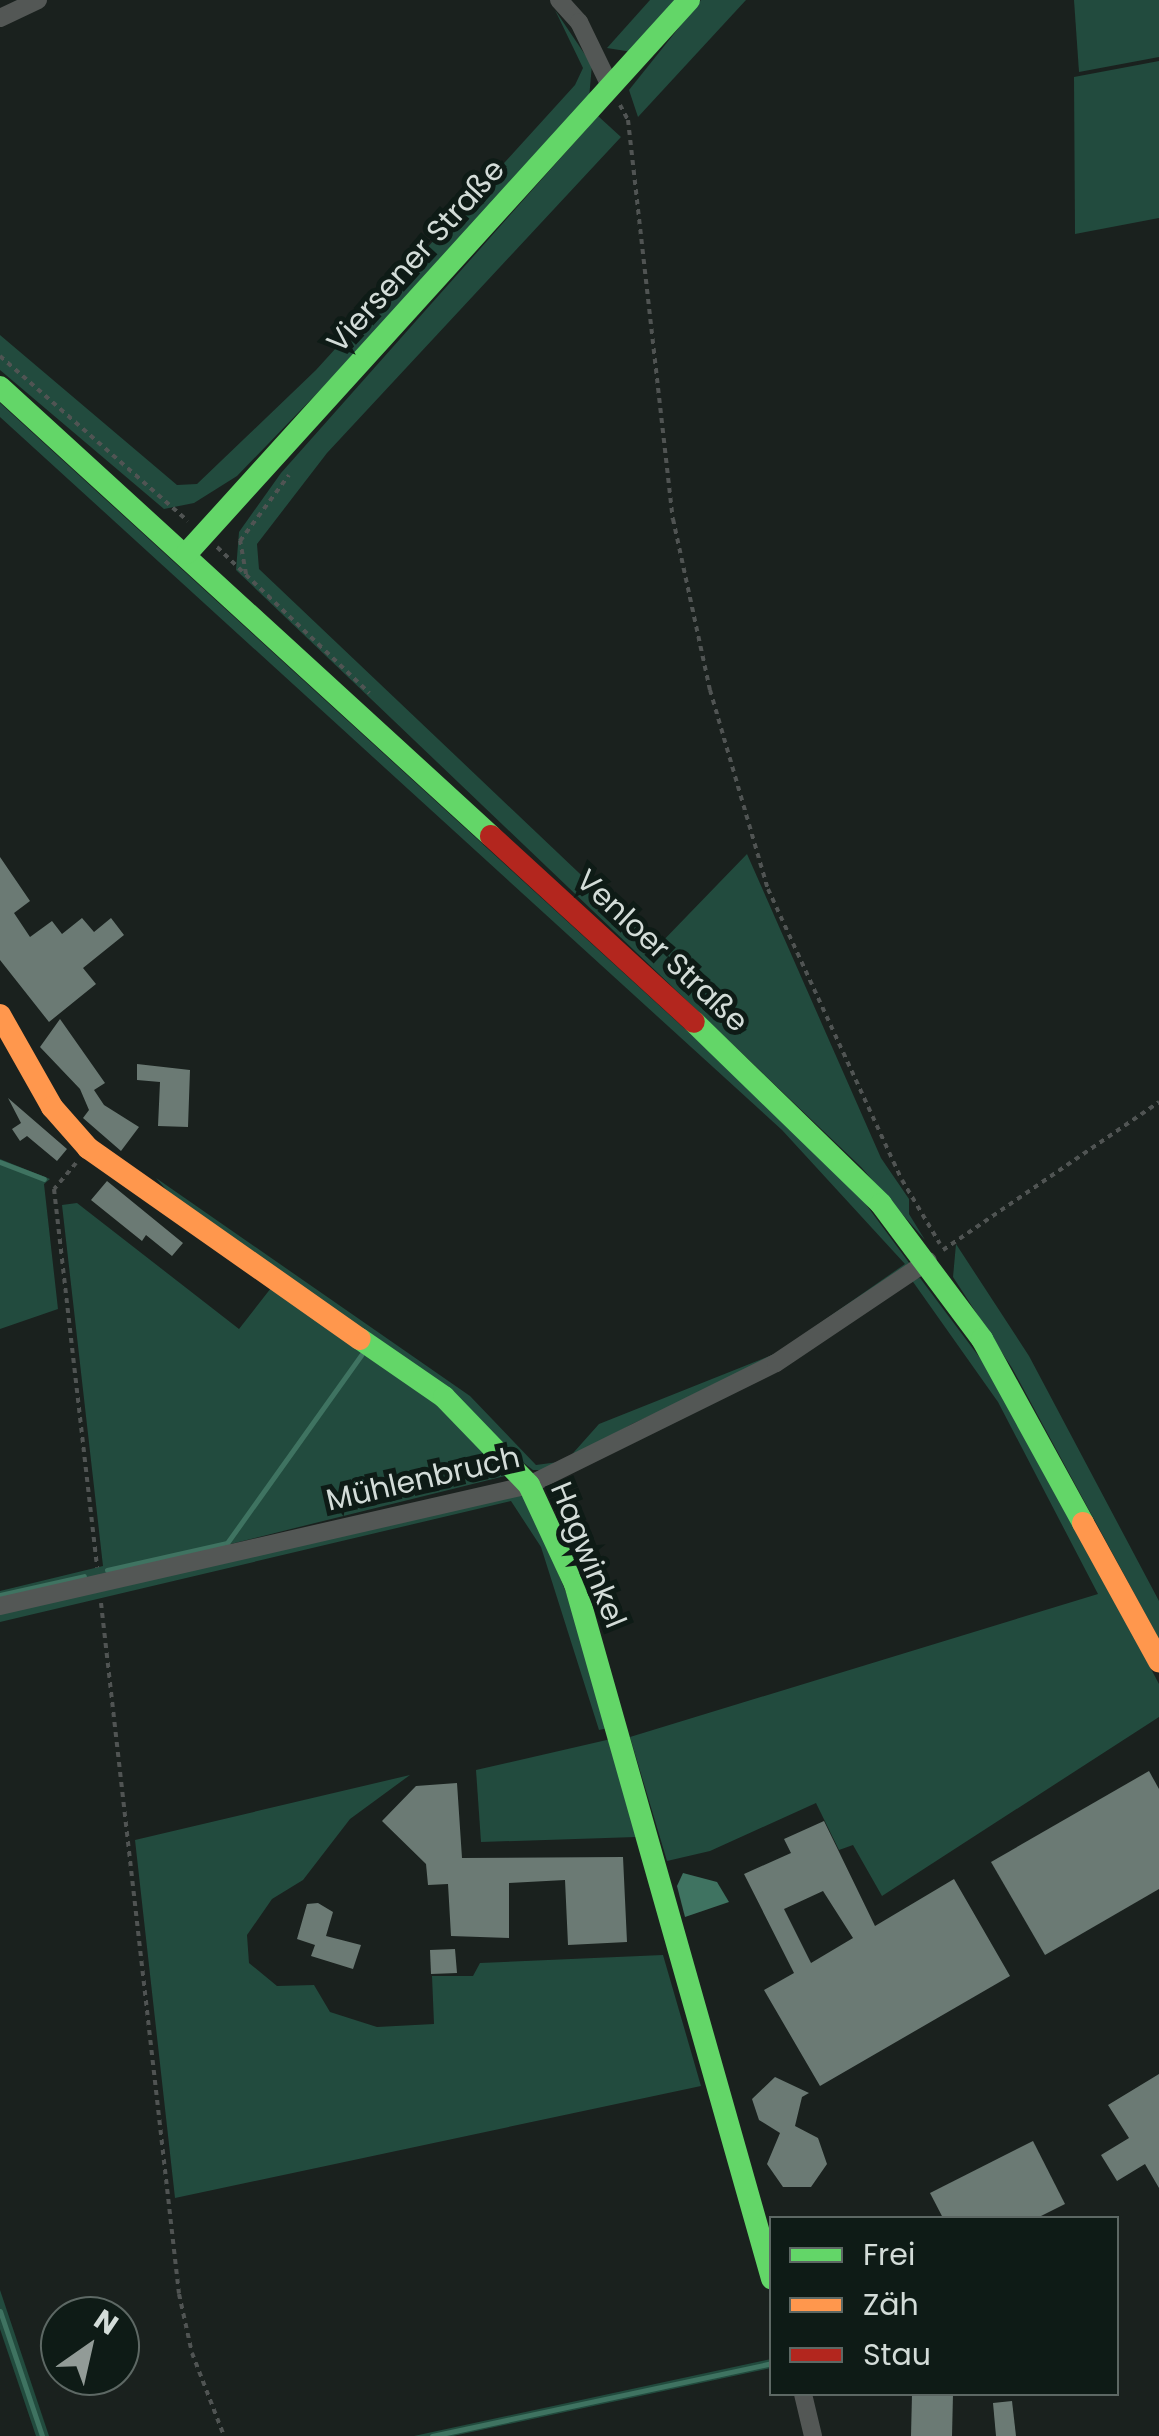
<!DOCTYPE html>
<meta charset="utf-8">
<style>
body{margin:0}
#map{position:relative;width:1159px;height:2436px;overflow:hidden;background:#1a211e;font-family:Poppins,sans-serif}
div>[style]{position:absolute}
.green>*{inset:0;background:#224b3e}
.water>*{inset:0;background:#3f7361}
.stream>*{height:5px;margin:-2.5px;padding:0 2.5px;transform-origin:2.5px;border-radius:2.5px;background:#3f7361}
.building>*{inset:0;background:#6b7a74}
.path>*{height:4px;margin-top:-2px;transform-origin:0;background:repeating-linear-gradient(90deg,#505453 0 5px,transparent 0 10px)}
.street>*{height:18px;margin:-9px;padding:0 9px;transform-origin:9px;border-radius:9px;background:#535755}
.fast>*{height:22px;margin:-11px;padding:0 11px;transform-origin:11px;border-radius:11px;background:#63d668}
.slow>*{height:22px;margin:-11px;padding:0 11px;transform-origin:11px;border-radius:11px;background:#ff974d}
.jam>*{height:22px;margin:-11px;padding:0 11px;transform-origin:11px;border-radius:11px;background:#b3261e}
span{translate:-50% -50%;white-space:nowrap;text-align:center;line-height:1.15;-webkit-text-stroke:10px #0e1b16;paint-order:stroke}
.street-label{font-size:30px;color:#d3dcd8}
.legend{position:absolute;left:769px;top:2216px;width:350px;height:180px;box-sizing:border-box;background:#0e1b16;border:2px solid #5d6864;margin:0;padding:12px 18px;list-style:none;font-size:30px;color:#d3dcd8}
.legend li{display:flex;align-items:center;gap:20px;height:50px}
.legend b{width:50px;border:2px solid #5d6864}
.north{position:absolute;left:40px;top:2296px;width:100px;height:100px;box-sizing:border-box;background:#0e1b16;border:2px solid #5d6864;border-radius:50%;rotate:34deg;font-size:28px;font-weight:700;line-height:40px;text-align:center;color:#d3dcd8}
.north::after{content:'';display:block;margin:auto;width:35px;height:45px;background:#929b97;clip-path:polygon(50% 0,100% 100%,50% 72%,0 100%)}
</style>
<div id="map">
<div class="green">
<div style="clip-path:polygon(650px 0,676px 0,632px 52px,607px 48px)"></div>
<div style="clip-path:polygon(701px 0,746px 0,638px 117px,629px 90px)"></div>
<div style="clip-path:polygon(1074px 0,1159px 0,1159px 57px,1079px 72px)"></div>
<div style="clip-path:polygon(555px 10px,592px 65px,589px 98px,439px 267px,237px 476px,194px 503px,164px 509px,0 370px,0 335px,177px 485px,197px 484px,316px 370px,575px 85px,583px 68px)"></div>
<div style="clip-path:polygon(1159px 61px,1159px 218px,1075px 234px,1074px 77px)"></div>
<div style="clip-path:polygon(598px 116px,621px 137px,327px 453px,257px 544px,259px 569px,657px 947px,747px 854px,881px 1158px,909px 1199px,909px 1214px,925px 1240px,861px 1167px,236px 570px,239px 532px,281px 473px)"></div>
<div style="clip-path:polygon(0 403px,790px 1125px,859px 1195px,910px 1264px,783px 1354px,632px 1424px,566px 1461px,548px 1470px,533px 1470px,170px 1194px,156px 1178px,470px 1396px,536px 1465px,566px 1461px,599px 1424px,777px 1353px,905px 1264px,782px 1130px,0 417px)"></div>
<div style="clip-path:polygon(0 1159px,50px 1179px,44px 1184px,58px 1309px,0 1329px)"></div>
<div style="clip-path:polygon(77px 1203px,239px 1329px,271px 1288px,452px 1414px,505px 1476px,0 1601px,0 1591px,103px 1566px,62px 1205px)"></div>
<div style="clip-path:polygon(956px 1244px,1029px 1356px,1159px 1601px,1159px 1639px,1012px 1368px,953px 1277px)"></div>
<div style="clip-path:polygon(920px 1278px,983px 1362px,1025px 1432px,1159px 1684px,1159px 1717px,882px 1896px,853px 1845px,839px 1850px,816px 1803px,710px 1851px,667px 1861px,630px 1737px,1098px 1594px,998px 1402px,911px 1279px)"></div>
<div style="clip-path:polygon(518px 1494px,528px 1500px,579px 1624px,608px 1728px,599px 1730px,541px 1547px,511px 1501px,0 1622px,0 1612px)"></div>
<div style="clip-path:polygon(611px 1739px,636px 1837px,481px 1842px,476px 1770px)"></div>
<div style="clip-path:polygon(410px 1775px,350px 1819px,303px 1880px,272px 1899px,247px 1935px,249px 1963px,277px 1986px,314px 1985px,330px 2012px,377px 2027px,434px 2024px,432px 1976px,473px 1976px,480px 1963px,663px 1955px,701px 2086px,175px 2198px,135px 1840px)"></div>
<div style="clip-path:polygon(0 2290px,49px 2436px,36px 2436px,0 2329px)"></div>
<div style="clip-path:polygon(771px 2359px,771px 2368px,453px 2436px,414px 2436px)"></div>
</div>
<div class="water">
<div style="clip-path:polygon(683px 1873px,717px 1882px,729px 1902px,685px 1917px,677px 1886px)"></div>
</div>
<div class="stream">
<div style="left:0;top:1162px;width:47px;rotate:21.1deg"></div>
<div style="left:107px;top:1570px;width:123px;rotate:-12.7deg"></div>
<div style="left:227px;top:1543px;width:231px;rotate:-54.5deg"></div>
<div style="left:0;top:1595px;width:86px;rotate:-12.7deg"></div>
<div style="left:0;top:2311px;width:132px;rotate:71.4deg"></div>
<div style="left:432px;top:2436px;width:348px;rotate:-12.1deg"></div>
</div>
<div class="building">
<div style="clip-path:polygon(0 857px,30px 901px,14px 913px,30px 937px,52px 921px,62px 934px,82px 918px,94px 932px,111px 918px,124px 935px,83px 968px,96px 984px,49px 1022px,0 960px)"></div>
<div style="clip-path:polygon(60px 1019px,105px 1083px,94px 1090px,104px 1105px,139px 1127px,121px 1151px,83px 1118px,89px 1110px,80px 1089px,40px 1047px)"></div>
<div style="clip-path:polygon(137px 1064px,190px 1070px,188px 1127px,158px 1126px,160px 1082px,137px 1080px)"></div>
<div style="clip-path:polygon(8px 1098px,67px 1149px,57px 1161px,27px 1136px,20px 1141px,12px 1129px,21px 1123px)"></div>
<div style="clip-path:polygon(107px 1181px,183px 1243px,172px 1256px,146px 1235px,142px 1241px,91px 1200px)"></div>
<div style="clip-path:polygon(1149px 1771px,1159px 1789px,1159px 1889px,1045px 1955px,991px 1862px)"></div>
<div style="clip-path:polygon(457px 1783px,462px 1858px,623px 1857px,627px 1942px,568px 1945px,565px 1880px,509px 1883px,509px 1938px,451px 1936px,448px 1884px,428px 1885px,426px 1864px,382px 1821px,416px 1786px)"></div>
<div style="clip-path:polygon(evenodd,824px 1821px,875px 1926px,954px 1879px,1010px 1976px,820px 2086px,764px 1990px,794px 1973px,744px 1874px,791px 1853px,784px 1839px,824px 1821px,823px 1891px,853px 1938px,811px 1963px,784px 1909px,823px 1891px)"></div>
<div style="clip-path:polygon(318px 1903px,333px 1912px,326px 1936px,361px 1945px,353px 1969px,311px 1956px,315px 1945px,297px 1939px,307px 1904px)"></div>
<div style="clip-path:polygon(455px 1949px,457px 1973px,431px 1974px,430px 1950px)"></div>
<div style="clip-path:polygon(1159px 2074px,1159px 2188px,1145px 2164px,1117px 2181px,1101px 2155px,1129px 2138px,1108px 2105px)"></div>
<div style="clip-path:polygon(775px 2077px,809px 2093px,802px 2097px,795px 2126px,818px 2138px,827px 2164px,811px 2187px,783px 2187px,767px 2164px,780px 2133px,759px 2120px,752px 2099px)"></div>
<div style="clip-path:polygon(1033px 2141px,1065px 2204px,1037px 2218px,943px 2218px,930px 2193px)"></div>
<div style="clip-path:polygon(912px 2394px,953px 2394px,952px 2436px,911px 2436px)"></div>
<div style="clip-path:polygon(1012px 2401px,1016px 2436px,996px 2436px,993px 2403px)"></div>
</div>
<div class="path">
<div style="left:620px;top:105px;width:17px;rotate:62deg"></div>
<div style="left:628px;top:120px;width:402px;rotate:83.6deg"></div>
<div style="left:673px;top:519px;width:175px;rotate:77.8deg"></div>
<div style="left:710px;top:690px;width:207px;rotate:73.8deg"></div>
<div style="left:768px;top:889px;width:320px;rotate:65.3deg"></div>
<div style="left:902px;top:1180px;width:74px;rotate:59.3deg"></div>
<div style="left:0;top:356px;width:250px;rotate:41.3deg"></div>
<div style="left:217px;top:547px;width:211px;rotate:43.8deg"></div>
<div style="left:246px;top:574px;width:34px;rotate:-100deg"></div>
<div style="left:240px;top:541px;width:82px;rotate:-53.4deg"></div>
<div style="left:76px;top:1163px;width:34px;rotate:130deg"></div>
<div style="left:54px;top:1189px;width:381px;rotate:83.5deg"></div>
<div style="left:943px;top:1250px;width:262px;rotate:-34.4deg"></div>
<div style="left:101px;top:1603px;width:695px;rotate:83.56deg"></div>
<div style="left:179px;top:2294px;width:60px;rotate:77.6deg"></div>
<div style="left:192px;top:2353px;width:89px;rotate:68.9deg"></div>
</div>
<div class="street">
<div style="left:559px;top:0;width:30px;rotate:48deg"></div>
<div style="left:579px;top:22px;width:73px;rotate:64.1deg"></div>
<div style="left:0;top:18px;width:42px;rotate:-25.3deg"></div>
<div style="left:0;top:1606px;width:543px;rotate:-12.88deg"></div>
<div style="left:529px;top:1485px;width:275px;rotate:-26.3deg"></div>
<div style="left:776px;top:1363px;width:183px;rotate:-33.9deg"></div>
<div style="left:803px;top:2394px;width:43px;rotate:76.6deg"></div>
</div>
<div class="fast">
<div style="left:0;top:387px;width:665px;rotate:42.44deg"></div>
<div style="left:187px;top:553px;width:747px;rotate:-47.77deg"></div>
<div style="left:694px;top:1022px;width:261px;rotate:44.2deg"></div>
<div style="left:881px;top:1204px;width:169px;rotate:53.2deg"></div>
<div style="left:982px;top:1339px;width:210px;rotate:61.2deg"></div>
<div style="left:360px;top:1339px;width:102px;rotate:34.6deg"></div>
<div style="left:444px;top:1397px;width:122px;rotate:46deg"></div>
<div style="left:529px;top:1485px;width:109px;rotate:65.1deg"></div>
<div style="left:575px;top:1584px;width:722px;rotate:74.17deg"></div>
</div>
<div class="slow">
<div style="left:0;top:1015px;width:106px;rotate:60.5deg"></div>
<div style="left:52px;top:1107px;width:55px;rotate:48.7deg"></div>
<div style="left:88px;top:1148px;width:332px;rotate:35.1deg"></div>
<div style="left:1083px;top:1523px;width:158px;rotate:61.2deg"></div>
</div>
<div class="jam">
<div style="left:491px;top:836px;width:275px;rotate:42.5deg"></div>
</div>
<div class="street-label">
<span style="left:416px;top:256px;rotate:-48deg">Viersener Straße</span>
<span style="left:662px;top:951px;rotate:43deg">Venloer Straße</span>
<span style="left:423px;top:1479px;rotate:-13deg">Mühlenbruch</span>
<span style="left:588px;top:1555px;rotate:68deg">Hagwinkel</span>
</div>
<ul class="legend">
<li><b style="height:12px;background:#63d668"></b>Frei</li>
<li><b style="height:12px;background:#ff974d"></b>Zäh</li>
<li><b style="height:12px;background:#b3261e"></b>Stau</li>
</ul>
<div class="north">N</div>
</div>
